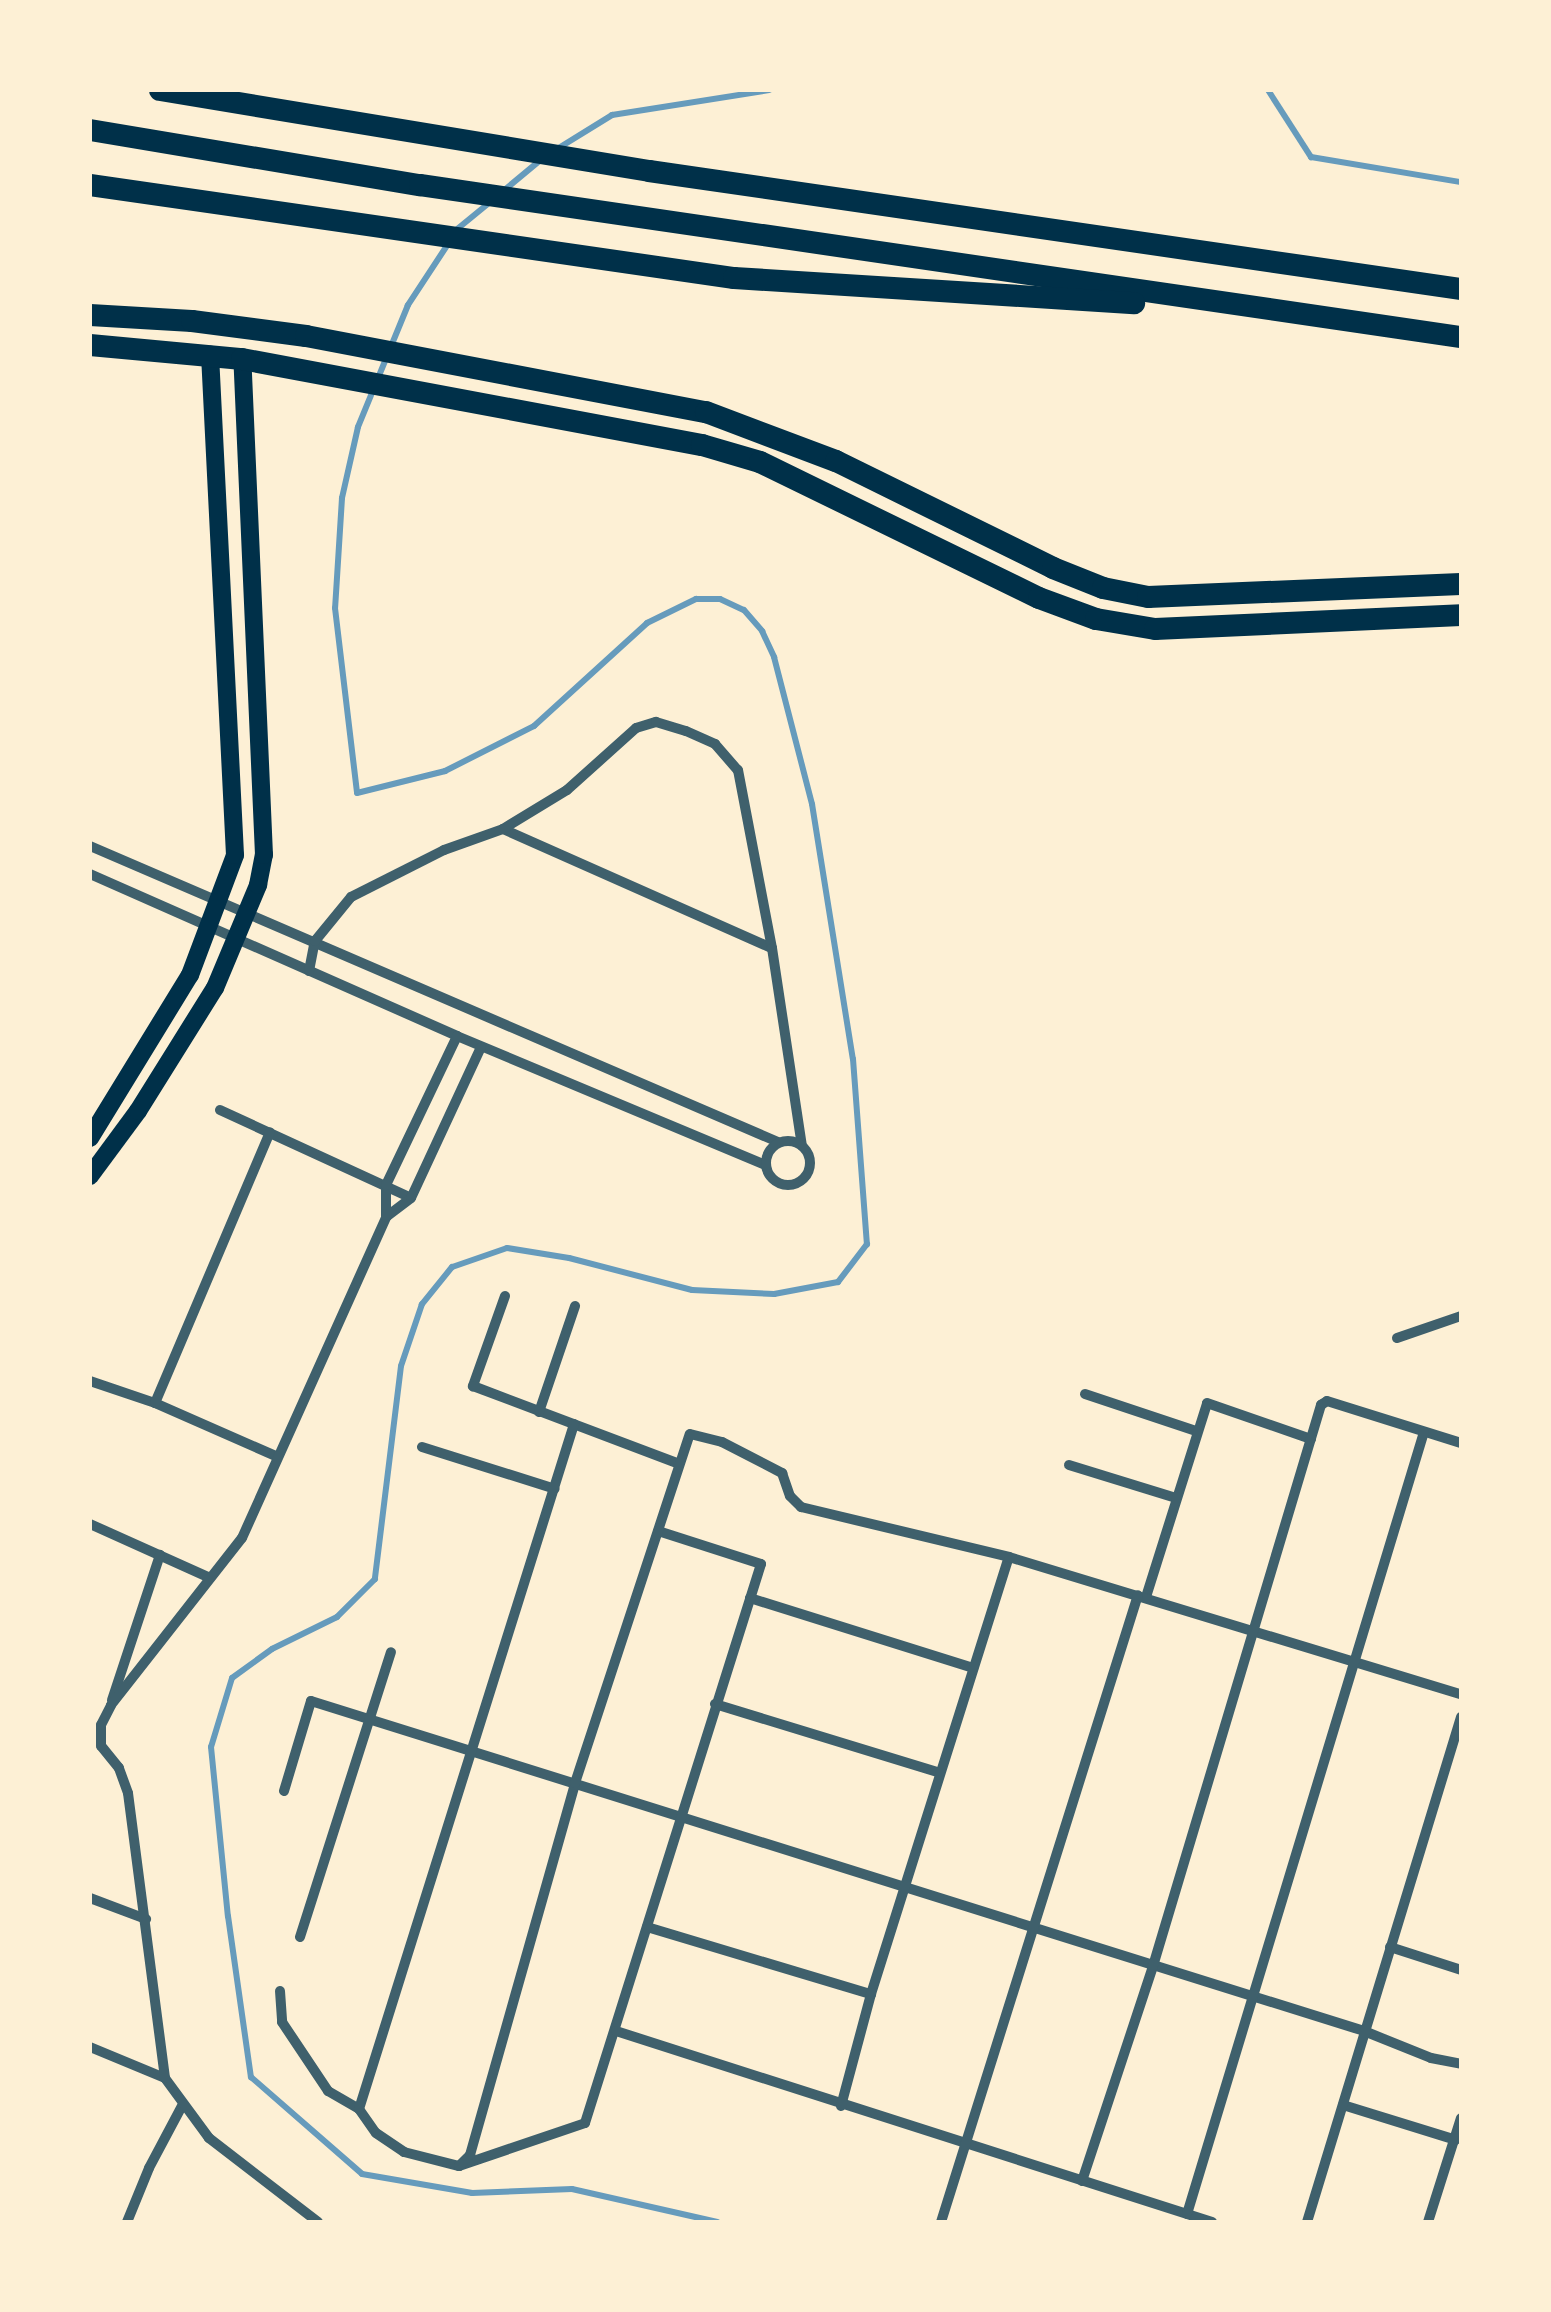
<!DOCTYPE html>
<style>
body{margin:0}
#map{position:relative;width:1551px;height:2312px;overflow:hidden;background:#fdf0d5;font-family:"Golos Text",sans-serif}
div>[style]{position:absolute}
.stream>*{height:6px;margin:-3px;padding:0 3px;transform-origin:3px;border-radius:3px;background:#669bbc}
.minor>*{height:10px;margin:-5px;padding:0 5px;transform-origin:5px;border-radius:5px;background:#3f606c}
.minor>.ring{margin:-5px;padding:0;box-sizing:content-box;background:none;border:10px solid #3f606c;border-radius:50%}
.secondary>*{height:18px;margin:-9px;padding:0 9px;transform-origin:9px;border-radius:9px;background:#003049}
.trunk>*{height:22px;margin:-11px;padding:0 11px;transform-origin:11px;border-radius:11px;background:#003049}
.motorway>*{height:22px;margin:-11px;padding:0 11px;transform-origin:11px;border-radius:11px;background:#003049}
span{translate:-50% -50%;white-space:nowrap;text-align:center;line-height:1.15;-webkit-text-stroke:10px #fdf0d5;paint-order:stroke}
.frame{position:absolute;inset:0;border:92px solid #fdf0d5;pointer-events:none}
</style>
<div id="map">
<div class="stream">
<div style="left:1268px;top:90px;width:80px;rotate:57.3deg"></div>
<div style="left:1311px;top:157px;width:152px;rotate:9.5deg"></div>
<div style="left:557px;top:149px;width:65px;rotate:-31.7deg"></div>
<div style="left:612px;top:115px;width:159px;rotate:-9deg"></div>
<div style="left:502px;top:192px;width:53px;rotate:-39.7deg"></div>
<div style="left:456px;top:230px;width:43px;rotate:-39.3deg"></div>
<div style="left:450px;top:241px;width:77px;rotate:123.3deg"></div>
<div style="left:408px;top:305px;width:132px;rotate:112.3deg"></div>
<div style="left:358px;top:427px;width:73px;rotate:102.7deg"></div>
<div style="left:342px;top:498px;width:110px;rotate:93.6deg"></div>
<div style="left:335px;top:608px;width:186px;rotate:83.2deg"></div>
<div style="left:357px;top:793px;width:91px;rotate:-14deg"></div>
<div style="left:445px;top:771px;width:100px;rotate:-26.8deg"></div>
<div style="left:534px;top:726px;width:153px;rotate:-42.3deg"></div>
<div style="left:647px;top:623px;width:55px;rotate:-26.1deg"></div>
<div style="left:696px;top:599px;width:24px"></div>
<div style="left:720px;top:599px;width:26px;rotate:25deg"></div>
<div style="left:744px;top:610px;width:28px;rotate:49deg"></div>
<div style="left:762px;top:631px;width:29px;rotate:65deg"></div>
<div style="left:774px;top:657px;width:152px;rotate:75.5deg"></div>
<div style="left:812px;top:804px;width:258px;rotate:80.9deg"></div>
<div style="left:853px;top:1059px;width:186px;rotate:85.7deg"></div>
<div style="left:867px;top:1244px;width:48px;rotate:127.3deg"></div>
<div style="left:838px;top:1282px;width:65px;rotate:169.4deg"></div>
<div style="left:774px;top:1294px;width:82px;rotate:-177.2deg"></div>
<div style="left:692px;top:1290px;width:127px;rotate:-165.4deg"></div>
<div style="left:569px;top:1258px;width:63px;rotate:-170.8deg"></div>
<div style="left:507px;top:1248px;width:58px;rotate:160.9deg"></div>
<div style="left:452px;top:1267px;width:48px;rotate:129deg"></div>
<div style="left:422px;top:1304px;width:65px;rotate:108.7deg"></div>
<div style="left:401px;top:1366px;width:215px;rotate:97deg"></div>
<div style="left:375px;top:1579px;width:54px;rotate:135deg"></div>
<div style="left:337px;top:1617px;width:72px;rotate:153.8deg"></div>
<div style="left:272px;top:1649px;width:49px;rotate:144.1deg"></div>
<div style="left:232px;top:1678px;width:72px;rotate:106.9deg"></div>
<div style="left:211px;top:1747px;width:170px;rotate:84.3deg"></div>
<div style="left:228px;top:1916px;width:163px;rotate:81.9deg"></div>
<div style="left:251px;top:2077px;width:147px;rotate:41.1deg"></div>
<div style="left:362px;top:2174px;width:112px;rotate:9.8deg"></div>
<div style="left:472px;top:2193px;width:100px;rotate:-2.3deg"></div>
<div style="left:572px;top:2189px;width:149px;rotate:12.8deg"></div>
</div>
<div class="minor">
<div style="left:503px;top:829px;width:294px;rotate:23.9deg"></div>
<div style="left:90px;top:846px;width:749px;rotate:23.28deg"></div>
<div style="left:90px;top:874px;width:401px;rotate:23.8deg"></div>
<div style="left:457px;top:1036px;width:334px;rotate:22.7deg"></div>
<div style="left:309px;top:971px;width:31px;rotate:-79deg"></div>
<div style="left:315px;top:941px;width:57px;rotate:-50.7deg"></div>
<div style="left:351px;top:897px;width:104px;rotate:-26.8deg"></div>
<div style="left:444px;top:850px;width:63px;rotate:-19.6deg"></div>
<div style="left:503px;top:829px;width:75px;rotate:-31.4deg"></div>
<div style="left:567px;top:790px;width:93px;rotate:-41.9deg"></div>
<div style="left:636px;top:728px;width:21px;rotate:-17deg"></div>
<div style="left:656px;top:722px;width:31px;rotate:17deg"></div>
<div style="left:686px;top:731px;width:32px;rotate:24deg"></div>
<div style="left:715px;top:744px;width:35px;rotate:49deg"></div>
<div style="left:738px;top:770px;width:181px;rotate:79.2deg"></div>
<div style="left:772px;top:948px;width:200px;rotate:81.4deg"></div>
<div style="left:220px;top:1110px;width:210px;rotate:24.7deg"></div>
<div class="ring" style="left:766px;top:1141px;width:34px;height:34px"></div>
<div style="left:386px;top:1217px;width:31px;rotate:-37deg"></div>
<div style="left:411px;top:1198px;width:166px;rotate:-65.1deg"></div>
<div style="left:505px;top:1296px;width:96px;rotate:109.6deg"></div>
<div style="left:473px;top:1386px;width:220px;rotate:20.7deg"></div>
<div style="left:1397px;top:1338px;width:68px;rotate:-19deg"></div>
<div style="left:90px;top:1381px;width:69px;rotate:18.7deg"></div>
<div style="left:155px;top:1403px;width:134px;rotate:23.7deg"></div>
<div style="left:1085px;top:1394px;width:117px;rotate:18.4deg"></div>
<div style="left:155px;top:1403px;width:294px;rotate:-67deg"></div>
<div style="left:539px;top:1412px;width:112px;rotate:-71.2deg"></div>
<div style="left:422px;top:1447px;width:139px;rotate:17.5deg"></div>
<div style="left:1069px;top:1465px;width:112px;rotate:17.1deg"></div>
<div style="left:90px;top:1524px;width:129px;rotate:24.2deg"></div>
<div style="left:1146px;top:1597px;width:203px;rotate:-72.5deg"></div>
<div style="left:1207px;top:1403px;width:110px;rotate:19.1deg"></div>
<div style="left:750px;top:1598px;width:234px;rotate:17.4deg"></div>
<div style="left:112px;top:1700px;width:153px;rotate:-71.7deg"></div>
<div style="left:715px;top:1704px;width:235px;rotate:17deg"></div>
<div style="left:284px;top:1791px;width:94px;rotate:-73.3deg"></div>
<div style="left:311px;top:1701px;width:1103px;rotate:17.4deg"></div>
<div style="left:1364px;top:2031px;width:72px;rotate:21.9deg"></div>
<div style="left:1431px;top:2058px;width:31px;rotate:11deg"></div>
<div style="left:90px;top:1898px;width:60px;rotate:20.6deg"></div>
<div style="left:647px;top:1927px;width:234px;rotate:16.7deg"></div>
<div style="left:300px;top:1937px;width:299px;rotate:-72.3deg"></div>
<div style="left:1390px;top:1947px;width:75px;rotate:17.9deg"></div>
<div style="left:280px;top:1991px;width:31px;rotate:86deg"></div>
<div style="left:282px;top:2022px;width:83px;rotate:56.3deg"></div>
<div style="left:328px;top:2091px;width:36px;rotate:30deg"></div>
<div style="left:359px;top:2109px;width:29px;rotate:55deg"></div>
<div style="left:376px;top:2133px;width:34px;rotate:34deg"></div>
<div style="left:404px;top:2152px;width:57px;rotate:14.3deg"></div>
<div style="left:459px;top:2166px;width:133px;rotate:-18.8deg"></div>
<div style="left:585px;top:2123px;width:586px;rotate:-72.52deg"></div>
<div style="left:761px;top:1564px;width:108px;rotate:-162.2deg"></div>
<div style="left:616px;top:2031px;width:626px;rotate:17.77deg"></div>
<div style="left:90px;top:2047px;width:81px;rotate:22.5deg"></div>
<div style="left:1343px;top:2105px;width:118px;rotate:17.2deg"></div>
<div style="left:841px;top:2106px;width:116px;rotate:-75deg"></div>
<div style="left:871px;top:1994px;width:458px;rotate:-72.5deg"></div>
<div style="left:359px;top:2109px;width:718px;rotate:-72.57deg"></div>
<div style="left:459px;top:2166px;width:16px;rotate:-45deg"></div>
<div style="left:470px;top:2155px;width:387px;rotate:-74.2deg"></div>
<div style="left:575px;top:1783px;width:367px;rotate:-71.8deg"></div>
<div style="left:690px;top:1434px;width:33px;rotate:14deg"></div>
<div style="left:722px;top:1442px;width:68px;rotate:27.3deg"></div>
<div style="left:782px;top:1473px;width:24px;rotate:71deg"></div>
<div style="left:790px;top:1496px;width:16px;rotate:45deg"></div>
<div style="left:801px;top:1507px;width:214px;rotate:13.5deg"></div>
<div style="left:1009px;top:1557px;width:472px;rotate:16.9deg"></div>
<div style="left:1082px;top:2181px;width:226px;rotate:-71.7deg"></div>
<div style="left:1153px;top:1966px;width:586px;rotate:-73.33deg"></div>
<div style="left:1321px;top:1405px;width:7px;rotate:-34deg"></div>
<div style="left:1327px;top:1401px;width:140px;rotate:17.4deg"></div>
<div style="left:1187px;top:2214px;width:817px;rotate:-73.14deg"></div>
<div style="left:127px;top:2222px;width:58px;rotate:-67.8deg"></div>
<div style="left:149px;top:2168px;width:70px;rotate:-62deg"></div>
<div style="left:318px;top:2222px;width:138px;rotate:-142.4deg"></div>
<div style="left:209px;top:2138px;width:74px;rotate:-126.3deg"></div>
<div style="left:165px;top:2078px;width:287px;rotate:-97.4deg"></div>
<div style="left:128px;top:1793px;width:27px;rotate:-110deg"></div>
<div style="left:119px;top:1768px;width:28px;rotate:-129deg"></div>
<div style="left:101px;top:1746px;width:21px;rotate:-90deg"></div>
<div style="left:101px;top:1725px;width:22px;rotate:-63deg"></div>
<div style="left:111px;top:1705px;width:212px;rotate:-51.9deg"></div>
<div style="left:242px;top:1538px;width:352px;rotate:-65.8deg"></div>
<div style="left:386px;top:1217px;width:32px;rotate:-90deg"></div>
<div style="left:386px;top:1185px;width:165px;rotate:-64.5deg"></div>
<div style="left:941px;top:2222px;width:657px;rotate:-72.56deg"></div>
<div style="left:1307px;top:2222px;width:528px;rotate:-73.04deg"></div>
<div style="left:1428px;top:2222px;width:109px;rotate:-72.4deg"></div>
</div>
<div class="secondary">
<div style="left:90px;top:1138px;width:191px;rotate:-58.5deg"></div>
<div style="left:190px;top:975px;width:128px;rotate:-69.4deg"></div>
<div style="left:235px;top:855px;width:501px;rotate:-92.86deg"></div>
<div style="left:90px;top:1176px;width:81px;rotate:-53.6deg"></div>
<div style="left:138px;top:1111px;width:145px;rotate:-58deg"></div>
<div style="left:215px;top:988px;width:112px;rotate:-67.3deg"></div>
<div style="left:258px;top:885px;width:31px;rotate:-79deg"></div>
<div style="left:264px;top:855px;width:496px;rotate:-92.5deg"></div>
</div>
<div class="trunk">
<div style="left:90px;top:315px;width:102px;rotate:3.4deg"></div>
<div style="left:192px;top:321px;width:115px;rotate:7.5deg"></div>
<div style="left:306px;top:336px;width:407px;rotate:10.8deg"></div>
<div style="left:706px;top:412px;width:139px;rotate:20.7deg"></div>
<div style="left:836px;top:461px;width:242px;rotate:26.2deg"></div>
<div style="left:1053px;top:568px;width:54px;rotate:21.8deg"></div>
<div style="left:1103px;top:588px;width:46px;rotate:11.3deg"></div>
<div style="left:1148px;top:597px;width:313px;rotate:-2.4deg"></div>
<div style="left:90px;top:345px;width:153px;rotate:5.3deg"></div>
<div style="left:242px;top:359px;width:468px;rotate:10.6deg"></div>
<div style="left:702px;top:445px;width:60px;rotate:16.3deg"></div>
<div style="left:760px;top:462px;width:310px;rotate:26deg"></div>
<div style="left:1039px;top:598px;width:61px;rotate:20.2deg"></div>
<div style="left:1096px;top:619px;width:60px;rotate:9.6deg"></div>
<div style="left:1155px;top:629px;width:306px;rotate:-2.6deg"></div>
</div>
<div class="motorway">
<div style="left:160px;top:90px;width:496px;rotate:9.4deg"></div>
<div style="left:649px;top:171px;width:821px;rotate:8.27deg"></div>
<div style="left:90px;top:130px;width:335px;rotate:9.5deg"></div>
<div style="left:420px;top:185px;width:1052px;rotate:8.31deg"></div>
<div style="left:90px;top:185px;width:651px;rotate:8.22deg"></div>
<div style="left:734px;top:278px;width:401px;rotate:3.6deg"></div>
</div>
<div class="frame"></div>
</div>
